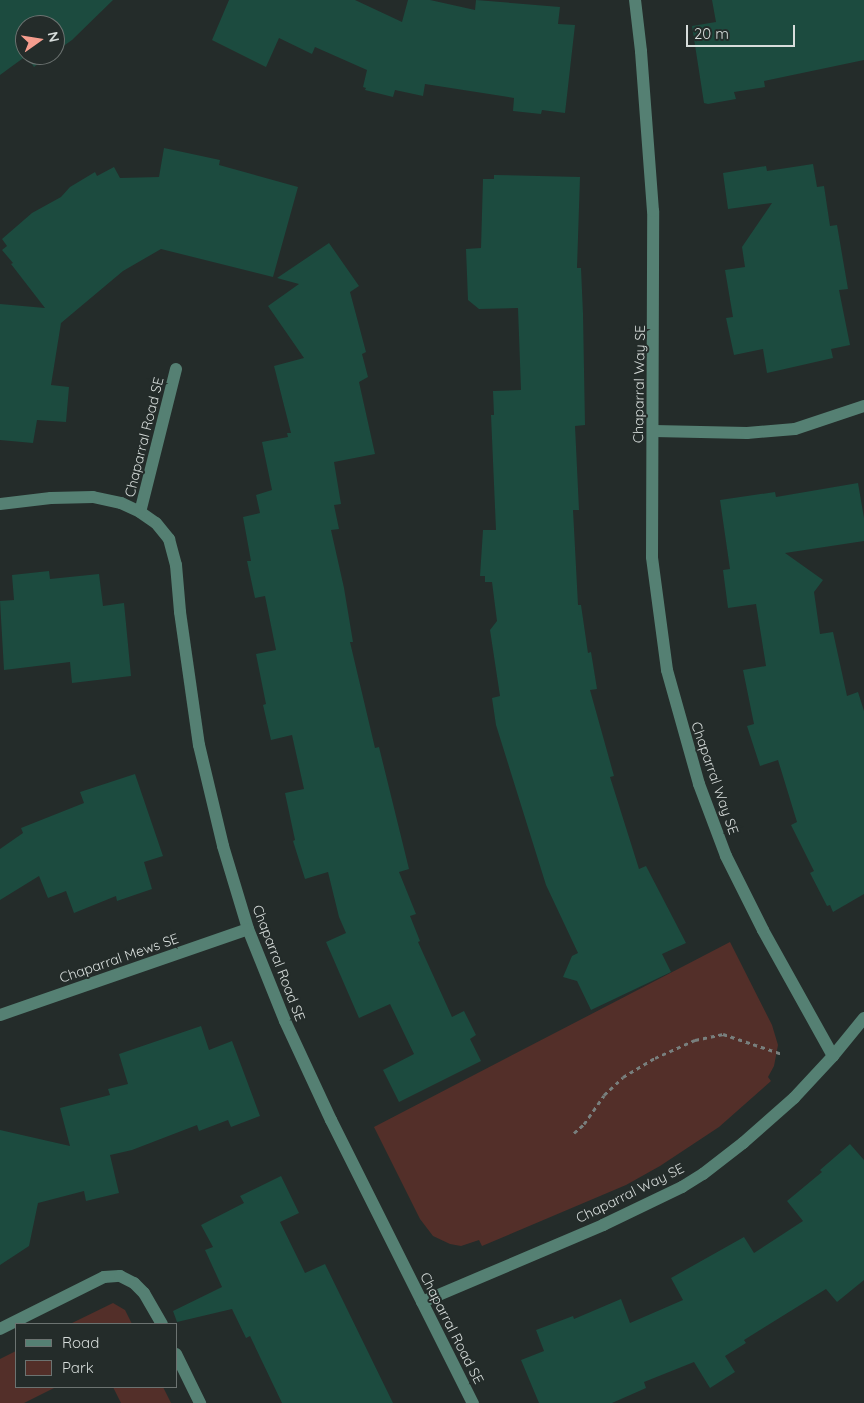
<!DOCTYPE html>
<style>
body{margin:0}
#map{position:relative;width:864px;height:1403px;overflow:hidden;background:#242c2a;font-family:Quicksand,sans-serif}
div>[style]{position:absolute}
.green>*{inset:0;background:#532f29}
.building>*{inset:0;background:#1c4b3f}
.path>*{height:3px;margin-top:-1.5px;transform-origin:0;background:repeating-linear-gradient(90deg,#787f7d 0 4px,transparent 0 8px)}
.minor>*{height:12px;margin:-6px;padding:0 6px;transform-origin:6px;border-radius:6px;background:#558073}
span{translate:-50% -50%;white-space:nowrap;text-align:center;line-height:1.15;-webkit-text-stroke:4px #242c2a;paint-order:stroke}
.street-label{font-size:14px;color:#d7dddb}
.legend{position:absolute;left:15px;top:1323px;width:162px;height:65px;box-sizing:border-box;background:#242c2a;border:1px solid #6c7371;margin:0;padding:6px 9px;list-style:none;font-size:15px;color:#d7dddb}
.legend li{display:flex;align-items:center;gap:10px;height:25px}
.legend b{width:25px;border:1px solid #6c7371}
.north{position:absolute;left:15px;top:15px;width:50px;height:50px;box-sizing:border-box;background:#242c2a;border:1px solid #6c7371;border-radius:50%;rotate:77deg;font-size:14px;font-weight:700;line-height:20px;text-align:center;color:#d7dddb}
.north::after{content:'';display:block;margin:auto;width:18px;height:22px;background:#f59d8e;clip-path:polygon(50% 0,100% 100%,50% 72%,0 100%)}
.scale{position:absolute;left:686px;top:25px;width:109px;height:22px;box-sizing:border-box;border:2px solid #d7dddb;border-top:0;padding-left:6px;font-size:15px;line-height:18px;white-space:nowrap;color:#d7dddb;-webkit-text-stroke:4px #242c2a;paint-order:stroke}
</style>
<div id="map">
<div class="green">
<div style="clip-path:polygon(730px 942px,772px 1025px,778px 1045px,774px 1066px,768px 1077px,771px 1081px,719px 1127px,660px 1166px,626px 1185px,482px 1246px,479px 1240px,461px 1246px,450px 1244px,433px 1236px,420px 1219px,374px 1127px)"></div>
<div style="clip-path:polygon(113px 1303px,125px 1310px,132px 1324px,70px 1324px)"></div>
<div style="clip-path:polygon(16px 1351px,16px 1387px,56px 1387px,24px 1403px,0 1403px,0 1359px)"></div>
<div style="clip-path:polygon(113px 1387px,163px 1387px,171px 1403px,121px 1403px)"></div>
</div>
<div class="building">
<div style="clip-path:polygon(0 0,113px 0,72px 40px,55px 52px,55px 25px,25px 25px,25px 55px,50px 55px,34px 67px,26px 56px,0 75px)"></div>
<div style="clip-path:polygon(229px 0,355px 0,402px 22px,408px 0,430px 0,475px 10px,476px 0,560px 7px,558px 24px,575px 25px,565px 113px,542px 110px,541px 114px,513px 111px,514px 98px,425px 84px,423px 96px,395px 90px,393px 97px,365px 90px,366px 88px,363px 87px,367px 70px,315px 47px,312px 54px,279px 38px,266px 67px,212px 40px)"></div>
<div style="clip-path:polygon(712px 0,864px 0,864px 60px,764px 81px,765px 87px,734px 92px,736px 99px,708px 104px,704px 103px,692px 26px,716px 22px)"></div>
<div style="clip-path:polygon(164px 148px,220px 160px,219px 165px,298px 187px,273px 277px,161px 249px,123px 271px,61px 323px,51px 385px,69px 387px,66px 422px,37px 420px,33px 443px,0 440px,0 304px,45px 308px,11px 264px,13px 263px,2px 250px,7px 246px,2px 239px,32px 213px,61px 197px,70px 187px,95px 172px,97px 176px,114px 167px,120px 178px,159px 177px)"></div>
<div style="clip-path:polygon(813px 164px,817px 187px,824px 186px,830px 226px,837px 225px,848px 289px,839px 290px,850px 345px,831px 349px,833px 358px,767px 373px,763px 349px,734px 355px,726px 318px,733px 317px,725px 270px,745px 267px,742px 247px,772px 203px,728px 209px,723px 173px,766px 166px,767px 171px)"></div>
<div style="clip-path:polygon(494px 175px,580px 177px,577px 268px,581px 268px,583px 314px,585px 425px,575px 426px,579px 510px,573px 510px,578px 605px,581px 605px,588px 653px,591px 652px,597px 689px,590px 690px,614px 776px,610px 777px,639px 869px,646px 866px,686px 943px,662px 954px,671px 972px,591px 1010px,577px 981px,563px 977px,572px 956px,578px 953px,546px 885px,496px 725px,492px 698px,500px 696px,490px 630px,497px 621px,492px 582px,485px 582px,485px 576px,480px 576px,483px 530px,496px 530px,491px 415px,494px 415px,493px 391px,521px 390px,518px 308px,479px 309px,468px 300px,466px 249px,481px 248px,483px 179px,494px 179px)"></div>
<div style="clip-path:polygon(329px 243px,359px 286px,350px 292px,366px 352px,362px 354px,368px 377px,359px 382px,375px 454px,334px 462px,341px 504px,334px 505px,339px 529px,331px 530px,344px 588px,353px 642px,350px 642px,375px 748px,379px 747px,409px 869px,399px 872px,416px 914px,410px 916px,420px 941px,418px 942px,452px 1017px,464px 1011px,476px 1035px,470px 1039px,481px 1061px,399px 1102px,383px 1070px,414px 1054px,390px 1004px,359px 1018px,326px 942px,346px 933px,339px 917px,328px 872px,305px 879px,293px 841px,295px 840px,285px 793px,304px 789px,292px 735px,271px 740px,263px 705px,266px 704px,256px 654px,276px 650px,265px 596px,255px 598px,247px 561px,251px 561px,243px 517px,260px 513px,256px 495px,272px 490px,262px 442px,288px 437px,287px 433px,291px 433px,274px 366px,304px 358px,268px 306px,299px 284px,277px 278px)"></div>
<div style="clip-path:polygon(858px 483px,864px 518px,864px 541px,785px 553px,823px 580px,814px 592px,820px 634px,833px 632px,847px 696px,858px 692px,864px 711px,864px 894px,833px 912px,830px 905px,827px 906px,810px 873px,814px 871px,791px 825px,797px 822px,778px 760px,760px 766px,747px 726px,754px 724px,743px 670px,766px 666px,756px 604px,728px 608px,723px 570px,730px 569px,720px 500px,775px 492px,776px 497px)"></div>
<div style="clip-path:polygon(49px 571px,50px 579px,99px 574px,103px 606px,124px 603px,131px 676px,72px 683px,70px 662px,4px 670px,0 601px,14px 600px,12px 575px)"></div>
<div style="clip-path:polygon(135px 774px,163px 856px,144px 862px,152px 889px,117px 901px,116px 896px,74px 913px,66px 891px,48px 898px,39px 876px,0 900px,0 849px,23px 833px,21px 828px,84px 803px,80px 792px)"></div>
<div style="clip-path:polygon(201px 1026px,209px 1050px,232px 1041px,260px 1116px,231px 1127px,228px 1120px,199px 1131px,197px 1125px,132px 1150px,110px 1155px,119px 1193px,86px 1201px,84px 1191px,38px 1203px,29px 1246px,0 1265px,0 1130px,70px 1146px,60px 1108px,110px 1095px,108px 1089px,128px 1084px,119px 1054px)"></div>
<div style="clip-path:polygon(850px 1144px,864px 1160px,864px 1280px,837px 1302px,826px 1289px,744px 1340px,746px 1343px,725px 1356px,735px 1372px,710px 1388px,694px 1362px,644px 1382px,646px 1388px,612px 1403px,539px 1403px,521px 1360px,544px 1351px,536px 1330px,573px 1316px,574px 1319px,621px 1299px,630px 1323px,683px 1300px,671px 1278px,744px 1237px,754px 1253px,803px 1221px,787px 1201px,822px 1172px,820px 1170px)"></div>
<div style="clip-path:polygon(281px 1176px,299px 1213px,280px 1222px,305px 1273px,325px 1264px,393px 1403px,282px 1403px,250px 1336px,246px 1338px,232px 1309px,177px 1322px,173px 1311px,222px 1287px,205px 1250px,213px 1247px,201px 1225px,244px 1203px,240px 1196px)"></div>
</div>
<div class="path">
<div style="left:574px;top:1133px;width:13px;rotate:-42deg"></div>
<div style="left:584px;top:1124px;width:35px;rotate:-55deg"></div>
<div style="left:604px;top:1095px;width:26px;rotate:-43deg"></div>
<div style="left:623px;top:1077px;width:37px;rotate:-31deg"></div>
<div style="left:655px;top:1058px;width:44px;rotate:-24.2deg"></div>
<div style="left:695px;top:1040px;width:29px;rotate:-12deg"></div>
<div style="left:723px;top:1034px;width:62px;rotate:18.7deg"></div>
</div>
<div class="minor">
<div style="left:176px;top:369px;width:147px;rotate:104.1deg"></div>
<div style="left:140px;top:512px;width:19px;rotate:35deg"></div>
<div style="left:156px;top:523px;width:21px;rotate:51deg"></div>
<div style="left:169px;top:539px;width:27px;rotate:75deg"></div>
<div style="left:176px;top:565px;width:47px;rotate:85.1deg"></div>
<div style="left:180px;top:612px;width:134px;rotate:81.9deg"></div>
<div style="left:199px;top:745px;width:104px;rotate:76.6deg"></div>
<div style="left:223px;top:846px;width:87px;rotate:73.2deg"></div>
<div style="left:248px;top:929px;width:99px;rotate:68.1deg"></div>
<div style="left:285px;top:1021px;width:109px;rotate:65.1deg"></div>
<div style="left:331px;top:1120px;width:317px;rotate:63.4deg"></div>
<div style="left:654px;top:431px;width:93px;rotate:1.2deg"></div>
<div style="left:747px;top:433px;width:48px;rotate:-4.8deg"></div>
<div style="left:795px;top:429px;width:73px;rotate:-18.4deg"></div>
<div style="left:0;top:504px;width:51px;rotate:-6.7deg"></div>
<div style="left:51px;top:498px;width:42px;rotate:-1.4deg"></div>
<div style="left:93px;top:497px;width:29px;rotate:12deg"></div>
<div style="left:121px;top:503px;width:21px;rotate:25deg"></div>
<div style="left:0;top:1015px;width:262px;rotate:-19.1deg"></div>
<div style="left:833px;top:1056px;width:49px;rotate:-50.8deg"></div>
<div style="left:422px;top:1302px;width:197px;rotate:-23deg"></div>
<div style="left:603px;top:1225px;width:88px;rotate:-25.7deg"></div>
<div style="left:682px;top:1187px;width:25px;rotate:-32deg"></div>
<div style="left:703px;top:1174px;width:51px;rotate:-37.8deg"></div>
<div style="left:743px;top:1143px;width:68px;rotate:-41.4deg"></div>
<div style="left:794px;top:1098px;width:57px;rotate:-47.1deg"></div>
<div style="left:833px;top:1056px;width:144px;rotate:-119.1deg"></div>
<div style="left:763px;top:930px;width:83px;rotate:-116.6deg"></div>
<div style="left:726px;top:856px;width:77px;rotate:-110.6deg"></div>
<div style="left:699px;top:784px;width:118px;rotate:-105.7deg"></div>
<div style="left:667px;top:670px;width:114px;rotate:-97.6deg"></div>
<div style="left:652px;top:557px;width:346px;rotate:-89.8deg"></div>
<div style="left:653px;top:211px;width:160px;rotate:-94.3deg"></div>
<div style="left:641px;top:51px;width:51px;rotate:-96.7deg"></div>
<div style="left:0;top:1329px;width:116px;rotate:-26.6deg"></div>
<div style="left:104px;top:1277px;width:16px;rotate:-4deg"></div>
<div style="left:120px;top:1276px;width:16px;rotate:27deg"></div>
<div style="left:134px;top:1283px;width:14px;rotate:45deg"></div>
<div style="left:144px;top:1293px;width:36px;rotate:60deg"></div>
<div style="left:176px;top:1354px;width:55px;rotate:63.9deg"></div>
</div>
<div class="street-label">
<span style="left:639px;top:384px;rotate:-89deg">Chaparral Way SE</span>
<span style="left:144px;top:437px;rotate:-76deg">Chaparral Road SE</span>
<span style="left:715px;top:778px;rotate:71deg">Chaparral Way SE</span>
<span style="left:119px;top:958px;rotate:-19deg">Chaparral Mews SE</span>
<span style="left:279px;top:963px;rotate:69deg">Chaparral Road SE</span>
<span style="left:630px;top:1193px;rotate:-26deg">Chaparral Way SE</span>
<span style="left:452px;top:1328px;rotate:63deg">Chaparral Road SE</span>
</div>
<ul class="legend">
<li><b style="height:6px;background:#558073"></b>Road</li>
<li><b style="height:14px;background:#532f29"></b>Park</li>
</ul>
<div class="north">N</div>
<div class="scale">20 m</div>
</div>
